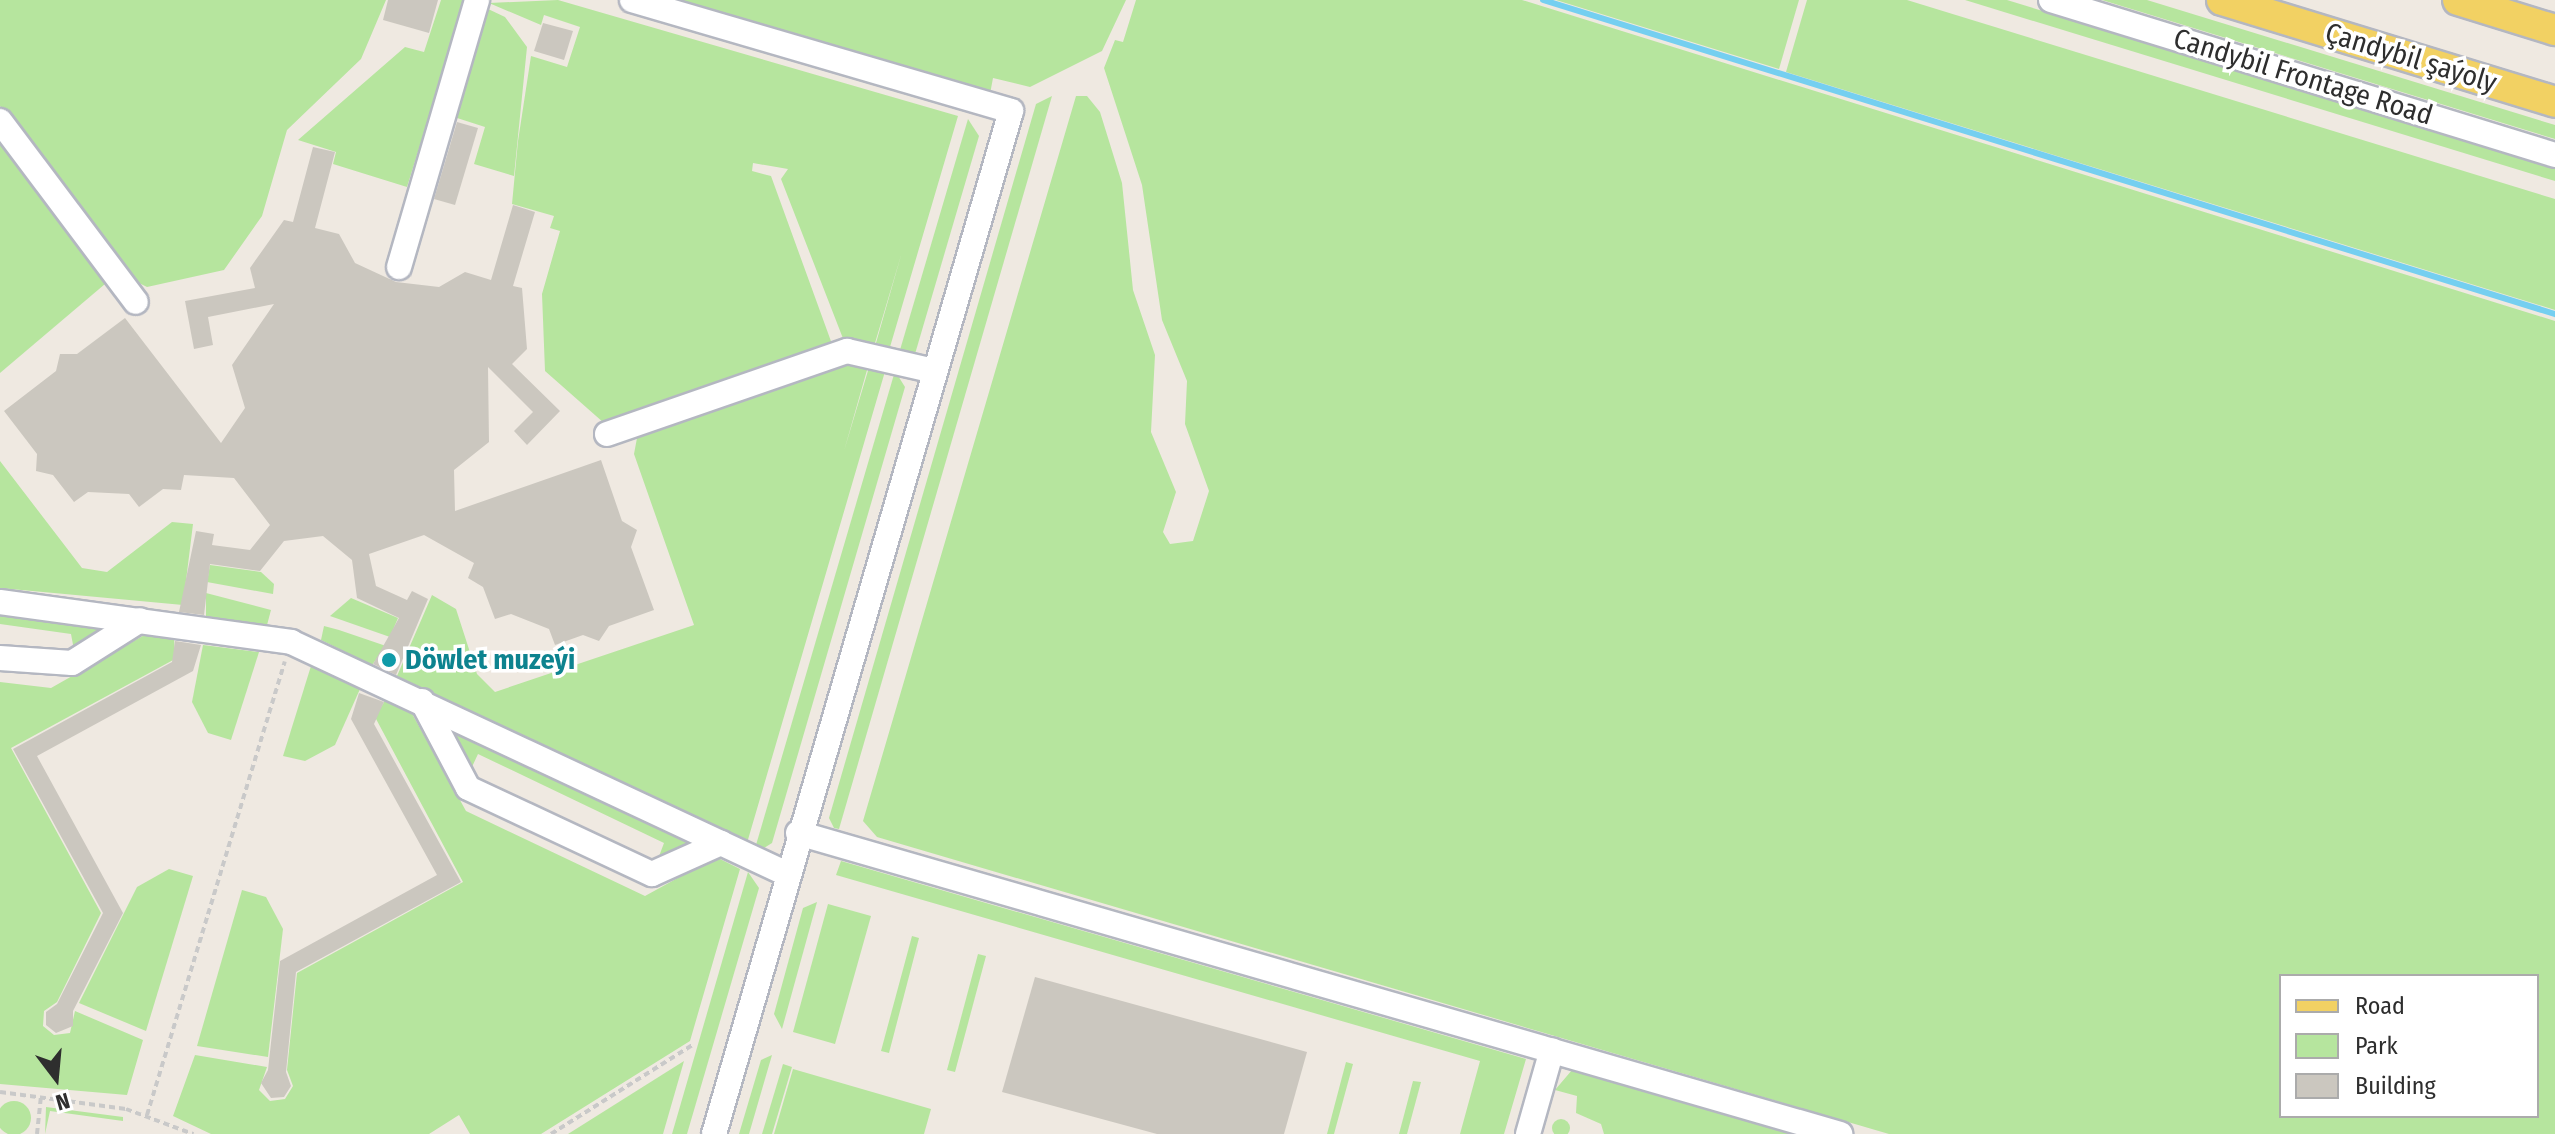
<!DOCTYPE html>
<meta charset="utf-8">
<style>
body{margin:0}
#map{position:relative;width:2555px;height:1134px;overflow:hidden;background:#efe9e1;font-family:"Fira Sans Condensed",sans-serif}
div>[style]{position:absolute}
.green>*{inset:0;background:#b6e59e}
.round{border-radius:50%}
.stream>*{height:6px;margin:-3px;padding:0 3px;transform-origin:3px;border-radius:3px;background:#75cff0}
.building>*{inset:0;background:#cbc7bf}
.path>*{height:4px;margin-top:-2px;transform-origin:0;background:repeating-linear-gradient(90deg,#c9c9c9 0 6px,transparent 0 10px)}
.roads{filter:drop-shadow(2px 0 #b4b7c1) drop-shadow(-2px 0 #b4b7c1) drop-shadow(0 2px #b4b7c1) drop-shadow(0 -2px #b4b7c1)}
.minor>*{height:24px;margin:-12px;padding:0 12px;transform-origin:12px;border-radius:12px;background:#fff}
.major>*{height:30px;margin:-15px;padding:0 15px;transform-origin:15px;border-radius:15px;background:#f2d163}
.dots>*{width:22px;height:22px;translate:-50% -50%;box-sizing:border-box;border:4px solid #fff;border-radius:50%}
span{translate:-50% -50%;white-space:nowrap;text-align:center;line-height:1.15;-webkit-text-stroke:7px #fff;paint-order:stroke}
.street-label{font-size:28px;color:#2e2e2e}
.culture-label{font-size:28px;color:#0d838f;font-weight:700}
.left{translate:0 -50%;text-align:left}
.legend{position:absolute;left:2279px;top:974px;width:260px;height:144px;box-sizing:border-box;background:#fff;border:2px solid #ababab;margin:0;padding:10px 14px;list-style:none;font-size:24px;color:#2e2e2e}
.legend li{display:flex;align-items:center;gap:16px;height:40px}
.legend b{width:40px;border:2px solid #ababab}
.north{position:absolute;left:16px;top:1038px;width:80px;height:80px;-webkit-text-stroke:6px #fff;paint-order:stroke;rotate:164deg;font-size:22px;font-weight:700;line-height:32px;text-align:center;color:#2e2e2e}
.north::after{content:'';display:block;margin:auto;width:28px;height:36px;background:#2e2e2e;clip-path:polygon(50% 0,100% 100%,50% 72%,0 100%)}
</style>
<div id="map">
<div class="green">
<div style="clip-path:polygon(0 0,386px 0,361px 59px,287px 130px,262px 216px,224px 270px,147px 287px,135px 281px,0 106px)"></div>
<div style="clip-path:polygon(441px 0,465px 0,407px 187px,333px 164px,336px 152px,298px 140px,405px 47px,424px 52px)"></div>
<div style="clip-path:polygon(558px 0,958px 116px,890px 347px,876px 343px,902px 252px,875px 343px,844px 341px,781px 179px,788px 169px,753px 163px,752px 171px,771px 176px,832px 344px,604px 423px,545px 371px,542px 294px,560px 231px,550px 228px,554px 216px,512px 204px,518px 141px,531px 56px,567px 67px,580px 27px,544px 15px,541px 25px,489px 3px)"></div>
<div style="clip-path:polygon(672px 0,1126px 0,1102px 51px,1030px 87px,993px 78px,990px 94px)"></div>
<div style="clip-path:polygon(evenodd,1136px 0,1522px 0,2555px 321px,2555px 1134px,1889px 1134px,877px 837px,863px 821px,1076px 96px,1087px 96px,1100px 112px,1122px 183px,1133px 290px,1155px 355px,1151px 432px,1176px 492px,1163px 532px,1170px 544px,1193px 541px,1209px 491px,1185px 424px,1187px 381px,1162px 320px,1142px 185px,1104px 68px,1115px 40px,1123px 42px,1136px 0,2281px 976px,2537px 976px,2537px 1116px,2281px 1116px,2281px 976px)"></div>
<div style="clip-path:polygon(1556px 0,1799px 0,1779px 69px)"></div>
<div style="clip-path:polygon(1807px 0,1907px 0,2555px 199px,2555px 310px,1786px 72px)"></div>
<div style="clip-path:polygon(1965px 0,2007px 0,2555px 168px,2555px 181px)"></div>
<div style="clip-path:polygon(2102px 0,2147px 0,2555px 125px,2555px 139px)"></div>
<div style="clip-path:polygon(486px 8px,505px 17px,527px 47px,514px 176px,474px 164px,485px 127px,454px 117px)"></div>
<div style="clip-path:polygon(1052px 96px,839px 829px,834px 828px,829px 818px,1036px 104px)"></div>
<div style="clip-path:polygon(968px 119px,979px 136px,915px 354px,900px 350px)"></div>
<div style="clip-path:polygon(0 139px,105px 284px,0 373px)"></div>
<div style="clip-path:polygon(848px 361px,869px 363px,844px 451px,870px 364px,886px 368px,747px 843px,397px 676px,432px 595px,456px 609px,477px 674px,495px 692px,694px 625px,634px 454px,637px 438px)"></div>
<div style="clip-path:polygon(895px 371px,905px 387px,772px 843px,764px 848px,756px 845px)"></div>
<div style="clip-path:polygon(0 461px,82px 568px,107px 572px,172px 522px,193px 524px,183px 605px,0 588px)"></div>
<div style="clip-path:polygon(210px 565px,261px 572px,274px 584px,273px 594px,207px 582px)"></div>
<div style="clip-path:polygon(206px 593px,271px 610px,267px 625px,206px 616px)"></div>
<div style="clip-path:polygon(351px 598px,398px 618px,390px 637px,330px 616px)"></div>
<div style="clip-path:polygon(0 615px,109px 630px,74px 650px,71px 634px,0 624px)"></div>
<div style="clip-path:polygon(324px 626px,339px 630px,386px 646px,372px 665px,321px 640px)"></div>
<div style="clip-path:polygon(148px 633px,174px 637px,175px 659px,11px 748px,101px 913px,57px 1002px,44px 1011px,43px 1026px,54px 1035px,70px 1033px,75px 1011px,143px 1040px,127px 1095px,0 1084px,0 682px,51px 688px)"></div>
<div style="clip-path:polygon(203px 645px,259px 652px,231px 740px,208px 733px,192px 702px)"></div>
<div style="clip-path:polygon(311px 666px,360px 689px,335px 745px,305px 761px,283px 756px)"></div>
<div style="clip-path:polygon(386px 699px,410px 710px,466px 811px,645px 896px,716px 857px,740px 869px,690px 1041px,541px 1134px,470px 1134px,459px 1115px,429px 1134px,211px 1134px,173px 1116px,195px 1055px,267px 1067px,259px 1090px,270px 1101px,285px 1099px,293px 1086px,287px 1070px,297px 973px,463px 882px,375px 717px)"></div>
<div style="clip-path:polygon(448px 729px,696px 847px,658px 859px,664px 843px,478px 754px,471px 769px)"></div>
<div style="clip-path:polygon(841px 861px,1526px 1059px,1504px 1134px,1460px 1134px,1480px 1061px,836px 875px)"></div>
<div style="clip-path:polygon(169px 869px,193px 876px,146px 1031px,79px 1003px,137px 887px)"></div>
<div style="clip-path:polygon(748px 872px,759px 888px,687px 1134px,672px 1134px)"></div>
<div style="clip-path:polygon(242px 890px,266px 897px,283px 929px,268px 1057px,197px 1046px)"></div>
<div style="clip-path:polygon(817px 902px,782px 1029px,774px 1014px,803px 908px)"></div>
<div style="clip-path:polygon(828px 904px,871px 916px,835px 1044px,793px 1032px)"></div>
<div style="clip-path:polygon(912px 936px,919px 938px,889px 1053px,881px 1051px)"></div>
<div style="clip-path:polygon(978px 954px,986px 956px,955px 1072px,947px 1070px)"></div>
<div style="clip-path:polygon(772px 1055px,749px 1134px,739px 1134px,761px 1060px)"></div>
<div style="clip-path:polygon(684px 1061px,663px 1134px,568px 1134px)"></div>
<div style="clip-path:polygon(1346px 1062px,1353px 1064px,1334px 1134px,1327px 1134px)"></div>
<div style="clip-path:polygon(783px 1064px,792px 1067px,772px 1134px,762px 1134px)"></div>
<div style="clip-path:polygon(793px 1069px,931px 1109px,924px 1134px,774px 1134px)"></div>
<div style="clip-path:polygon(1572px 1070px,1795px 1134px,1604px 1134px,1601px 1124px,1576px 1113px,1577px 1096px,1555px 1090px)"></div>
<div style="clip-path:polygon(1413px 1081px,1421px 1082px,1407px 1134px,1399px 1134px)"></div>
<div class="round" style="left:-3px;top:1101px;width:34px;height:34px"></div>
<div style="clip-path:polygon(46px 1107px,123px 1117px,123px 1121px,50px 1111px,45px 1134px)"></div>
<div class="round" style="left:1552px;top:1119px;width:18px;height:18px"></div>
</div>
<div class="stream">
<div style="left:1543px;top:0;width:1060px;rotate:17.24deg"></div>
</div>
<div class="building">
<div style="clip-path:polygon(388px 0,438px 0,429px 33px,383px 20px)"></div>
<div style="clip-path:polygon(543px 23px,573px 31px,564px 60px,534px 51px)"></div>
<div style="clip-path:polygon(457px 122px,478px 128px,455px 205px,434px 199px)"></div>
<div style="clip-path:polygon(313px 147px,335px 152px,315px 228px,339px 234px,355px 263px,396px 282px,439px 287px,465px 272px,491px 280px,513px 205px,535px 212px,513px 286px,522px 288px,527px 349px,512px 364px,560px 411px,527px 445px,514px 431px,533px 412px,488px 367px,489px 442px,454px 470px,455px 511px,601px 460px,622px 521px,637px 530px,631px 547px,654px 610px,609px 626px,599px 641px,583px 635px,555px 645px,549px 629px,511px 614px,495px 619px,483px 587px,468px 578px,474px 563px,424px 535px,369px 554px,376px 586px,407px 600px,412px 591px,428px 599px,396px 675px,373px 664px,399px 618px,357px 598px,352px 560px,323px 536px,284px 541px,260px 571px,210px 564px,204px 615px,179px 612px,196px 531px,214px 534px,212px 545px,250px 550px,270px 525px,234px 478px,184px 475px,181px 490px,163px 489px,139px 507px,129px 494px,88px 492px,74px 502px,53px 475px,36px 471px,37px 454px,4px 411px,56px 371px,60px 354px,77px 354px,125px 318px,221px 443px,245px 408px,232px 365px,274px 304px,208px 317px,213px 345px,194px 349px,185px 301px,255px 288px,250px 268px,284px 220px,293px 222px)"></div>
<div style="clip-path:polygon(175px 641px,201px 645px,193px 671px,37px 756px,123px 913px,73px 1011px,73px 1026px,56px 1033px,46px 1025px,46px 1012px,57px 1004px,103px 913px,13px 749px,172px 662px)"></div>
<div style="clip-path:polygon(359px 693px,384px 702px,374px 724px,461px 882px,296px 972px,286px 1072px,291px 1086px,284px 1097px,271px 1098px,261px 1083px,268px 1070px,280px 961px,437px 875px,351px 719px)"></div>
<div style="clip-path:polygon(1035px 977px,1307px 1052px,1284px 1134px,1157px 1134px,1002px 1092px)"></div>
</div>
<div class="path">
<div style="left:0;top:1092px;width:127px;rotate:7.7deg"></div>
<div style="left:126px;top:1109px;width:72px;rotate:20.5deg"></div>
<div style="left:147px;top:1115px;width:474px;rotate:-73.1deg"></div>
<div style="left:37px;top:1134px;width:37px;rotate:-84deg"></div>
<div style="left:551px;top:1134px;width:169px;rotate:-32.2deg"></div>
</div>
<div class="roads">
<div class="minor">
<div style="left:632px;top:0;width:395px;rotate:16.3deg"></div>
<div style="left:1011px;top:111px;width:1065px;rotate:106.19deg"></div>
<div style="left:2051px;top:0;width:527px;rotate:17.09deg"></div>
<div style="left:0;top:121px;width:226px;rotate:53.1deg"></div>
<div style="left:399px;top:267px;width:278px;rotate:-73.7deg"></div>
<div style="left:607px;top:434px;width:254px;rotate:-19.1deg"></div>
<div style="left:847px;top:351px;width:89px;rotate:12.9deg"></div>
<div style="left:0;top:602px;width:294px;rotate:7.8deg"></div>
<div style="left:291px;top:642px;width:548px;rotate:25.07deg"></div>
<div style="left:0;top:658px;width:72px;rotate:4deg"></div>
<div style="left:72px;top:663px;width:80px;rotate:-32.3deg"></div>
<div style="left:422px;top:701px;width:98px;rotate:62.1deg"></div>
<div style="left:468px;top:788px;width:203px;rotate:25.1deg"></div>
<div style="left:652px;top:874px;width:76px;rotate:-24.2deg"></div>
<div style="left:798px;top:833px;width:1085px;rotate:16.11deg"></div>
<div style="left:1528px;top:1134px;width:87px;rotate:-74.1deg"></div>
</div>
<div class="major">
<div style="left:2222px;top:0;width:348px;rotate:17deg"></div>
<div style="left:2458px;top:0;width:102px;rotate:17.2deg"></div>
</div>
</div>
<div class="dots">
<div style="left:389px;top:660px;background:#0f9aa8"></div>
</div>
<div class="street-label">
<span style="left:2411px;top:58px;rotate:17deg">Çandybil şaýoly</span>
<span style="left:2303px;top:77px;rotate:17deg">Candybil Frontage Road</span>
</div>
<div class="culture-label">
<span class="left" style="left:405px;top:660px">Döwlet muzeýi</span>
</div>
<ul class="legend">
<li><b style="height:10px;background:#f2d163"></b>Road</li>
<li><b style="height:22px;background:#b6e59e"></b>Park</li>
<li><b style="height:22px;background:#cbc7bf"></b>Building</li>
</ul>
<div class="north">N</div>
</div>
